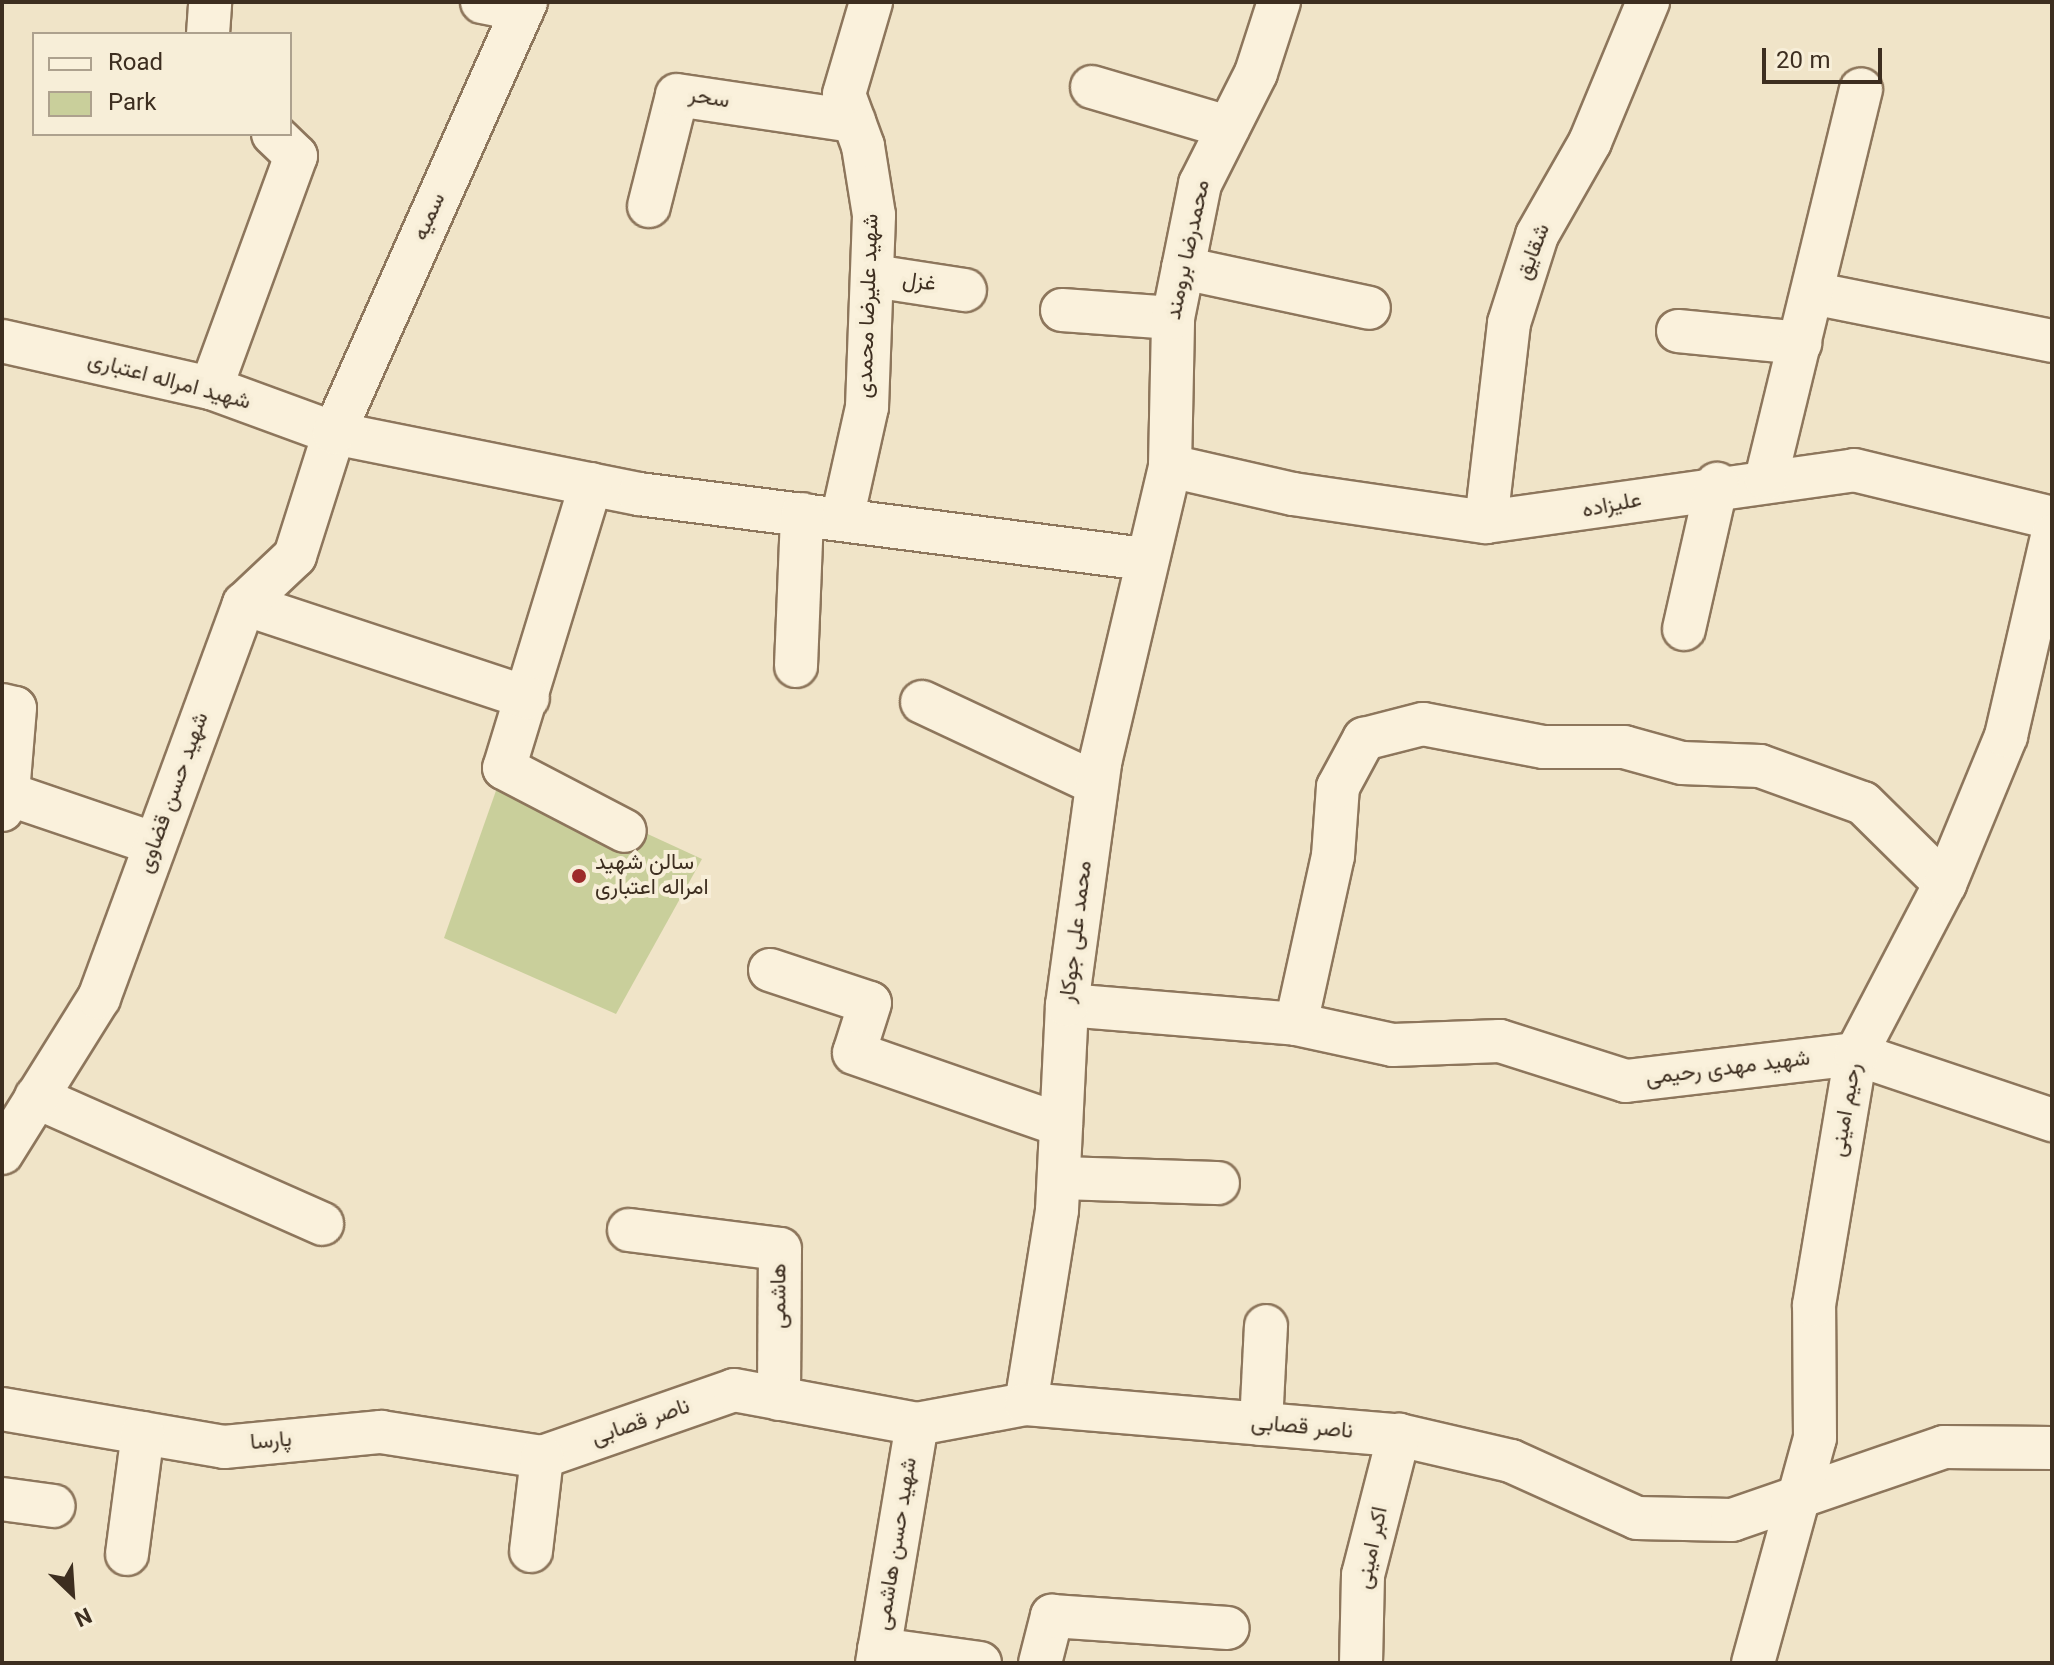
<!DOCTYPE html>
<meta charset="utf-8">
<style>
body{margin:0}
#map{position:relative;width:2054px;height:1665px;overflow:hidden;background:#f0e4c8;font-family:Georgia,Vazirmatn,serif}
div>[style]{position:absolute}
.green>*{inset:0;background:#c9cf9b}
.roads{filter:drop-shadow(2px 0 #8d765c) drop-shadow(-2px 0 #8d765c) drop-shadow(0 2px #8d765c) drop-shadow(0 -2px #8d765c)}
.street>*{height:42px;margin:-21px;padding:0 21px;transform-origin:21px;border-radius:21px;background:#faf1dc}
.dots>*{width:22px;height:22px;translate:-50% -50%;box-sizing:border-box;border:4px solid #f7eed8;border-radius:50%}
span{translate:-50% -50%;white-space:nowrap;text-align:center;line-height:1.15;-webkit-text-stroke:8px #f7eed8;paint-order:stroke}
.street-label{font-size:22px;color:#3d2e20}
.poi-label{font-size:22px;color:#3d2e20}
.left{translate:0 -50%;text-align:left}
.frame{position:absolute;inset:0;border:4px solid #3d2e20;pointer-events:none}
.legend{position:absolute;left:32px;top:32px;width:260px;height:104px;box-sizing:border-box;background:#f7eed8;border:2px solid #ada18e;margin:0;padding:10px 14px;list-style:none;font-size:24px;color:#3d2e20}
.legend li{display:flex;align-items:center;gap:16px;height:40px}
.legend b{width:40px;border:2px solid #ada18e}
.north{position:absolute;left:32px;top:1553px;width:80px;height:80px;-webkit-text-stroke:6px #f7eed8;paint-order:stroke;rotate:155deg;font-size:22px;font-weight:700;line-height:32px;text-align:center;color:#3d2e20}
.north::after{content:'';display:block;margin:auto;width:28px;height:36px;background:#3d2e20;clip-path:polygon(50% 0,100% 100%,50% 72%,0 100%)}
.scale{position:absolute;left:1762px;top:48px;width:120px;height:36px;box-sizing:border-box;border:4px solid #3d2e20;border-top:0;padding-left:10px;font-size:24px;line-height:28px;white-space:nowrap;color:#3d2e20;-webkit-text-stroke:6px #f7eed8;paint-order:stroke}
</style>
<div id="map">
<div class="green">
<div style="clip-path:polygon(504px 768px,702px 859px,616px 1014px,444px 938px)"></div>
</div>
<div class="roads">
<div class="street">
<div style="left:482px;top:2px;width:41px;rotate:11.3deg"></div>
<div style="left:208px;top:34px;width:32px;rotate:-86deg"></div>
<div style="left:1092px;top:87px;width:142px;rotate:16.4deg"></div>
<div style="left:649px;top:206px;width:114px;rotate:-75.8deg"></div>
<div style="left:677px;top:95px;width:179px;rotate:8.4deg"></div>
<div style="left:1183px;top:268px;width:190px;rotate:12.1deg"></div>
<div style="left:873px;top:276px;width:93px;rotate:8.7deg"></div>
<div style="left:1812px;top:293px;width:245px;rotate:11.3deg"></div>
<div style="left:1062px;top:310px;width:111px;rotate:4.1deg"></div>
<div style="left:1678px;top:331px;width:123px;rotate:5.6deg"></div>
<div style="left:2px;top:341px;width:214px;rotate:12.7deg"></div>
<div style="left:211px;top:388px;width:131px;rotate:20.1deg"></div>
<div style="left:334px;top:433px;width:311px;rotate:11.3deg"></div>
<div style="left:639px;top:494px;width:509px;rotate:7.33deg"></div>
<div style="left:211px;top:388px;width:247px;rotate:-69.9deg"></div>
<div style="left:296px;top:156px;width:32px;rotate:-136deg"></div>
<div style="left:1170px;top:466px;width:126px;rotate:12.8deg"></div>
<div style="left:1293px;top:494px;width:195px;rotate:8.3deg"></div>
<div style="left:1486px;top:522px;width:372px;rotate:-8deg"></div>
<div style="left:1854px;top:470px;width:204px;rotate:13.6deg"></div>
<div style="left:1766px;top:479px;width:401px;rotate:-76.3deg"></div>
<div style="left:591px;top:484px;width:297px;rotate:107deg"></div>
<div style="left:504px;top:768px;width:136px;rotate:27.5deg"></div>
<div style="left:842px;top:519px;width:115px;rotate:-77.4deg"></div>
<div style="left:867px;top:407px;width:192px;rotate:-87.9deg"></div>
<div style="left:874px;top:215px;width:70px;rotate:-99.1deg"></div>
<div style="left:863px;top:146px;width:55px;rotate:-110.1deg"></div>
<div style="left:844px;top:94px;width:96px;rotate:-73.6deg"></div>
<div style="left:1486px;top:522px;width:200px;rotate:-83.4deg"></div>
<div style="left:1509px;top:323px;width:92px;rotate:-72.3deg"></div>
<div style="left:1537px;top:235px;width:107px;rotate:-60.3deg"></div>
<div style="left:1590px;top:142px;width:152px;rotate:-67.5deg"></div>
<div style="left:244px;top:604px;width:299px;rotate:18.3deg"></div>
<div style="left:1684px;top:629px;width:149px;rotate:-77.2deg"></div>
<div style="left:796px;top:666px;width:152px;rotate:-87.7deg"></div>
<div style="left:922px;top:702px;width:193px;rotate:25.1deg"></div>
<div style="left:2px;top:705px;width:13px;rotate:13deg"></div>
<div style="left:15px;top:708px;width:86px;rotate:94.7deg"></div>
<div style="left:2px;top:810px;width:17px;rotate:-69deg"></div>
<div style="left:8px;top:794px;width:155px;rotate:18.8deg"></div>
<div style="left:770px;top:970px;width:105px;rotate:18.3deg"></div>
<div style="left:870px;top:1003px;width:52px;rotate:107.7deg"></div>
<div style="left:854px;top:1053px;width:219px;rotate:19.2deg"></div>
<div style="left:1067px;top:1005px;width:230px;rotate:4.7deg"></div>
<div style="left:1296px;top:1024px;width:99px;rotate:12.2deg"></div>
<div style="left:1393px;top:1045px;width:107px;rotate:-2.1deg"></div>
<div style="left:1500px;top:1041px;width:132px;rotate:17.6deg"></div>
<div style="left:1626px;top:1081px;width:232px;rotate:-6.7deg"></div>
<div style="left:1856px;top:1054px;width:207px;rotate:18.6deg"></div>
<div style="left:1296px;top:1024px;width:172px;rotate:-77.6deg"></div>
<div style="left:1333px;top:856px;width:69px;rotate:-85.9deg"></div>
<div style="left:1338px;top:787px;width:55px;rotate:-61.6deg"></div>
<div style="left:1364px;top:739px;width:61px;rotate:-14.3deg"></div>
<div style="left:1423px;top:724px;width:123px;rotate:10.8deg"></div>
<div style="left:1544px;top:747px;width:80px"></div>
<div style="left:1624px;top:747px;width:60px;rotate:15.4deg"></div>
<div style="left:1682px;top:763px;width:78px;rotate:2.2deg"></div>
<div style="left:1760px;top:766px;width:109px;rotate:19.8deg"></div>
<div style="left:1863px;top:803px;width:115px;rotate:44.6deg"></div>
<div style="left:36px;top:1097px;width:313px;rotate:23.9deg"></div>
<div style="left:2px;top:1153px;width:183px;rotate:-58deg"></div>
<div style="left:99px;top:998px;width:420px;rotate:-69.8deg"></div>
<div style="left:244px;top:604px;width:70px;rotate:-43.3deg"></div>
<div style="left:295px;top:556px;width:129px;rotate:-72.4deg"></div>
<div style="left:334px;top:433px;width:472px;rotate:-66deg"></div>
<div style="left:1059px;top:1178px;width:159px;rotate:1.8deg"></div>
<div style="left:629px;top:1230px;width:152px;rotate:7.2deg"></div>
<div style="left:780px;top:1249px;width:150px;rotate:90.4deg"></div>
<div style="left:1026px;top:1404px;width:196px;rotate:-80.9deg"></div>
<div style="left:1057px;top:1210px;width:205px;rotate:-87.2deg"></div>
<div style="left:1067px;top:1005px;width:244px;rotate:-82.2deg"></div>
<div style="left:1100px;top:763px;width:305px;rotate:-76.7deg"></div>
<div style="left:1170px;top:466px;width:148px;rotate:-88.8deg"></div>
<div style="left:1173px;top:318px;width:137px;rotate:-78.6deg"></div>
<div style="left:1200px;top:184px;width:124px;rotate:-63.2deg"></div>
<div style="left:1256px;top:73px;width:75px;rotate:-72.1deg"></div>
<div style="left:2px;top:1409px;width:225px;rotate:9.7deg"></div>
<div style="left:224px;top:1447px;width:158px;rotate:-5.5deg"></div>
<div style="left:381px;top:1432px;width:163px;rotate:8.8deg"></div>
<div style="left:542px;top:1457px;width:203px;rotate:-19.2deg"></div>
<div style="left:734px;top:1390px;width:186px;rotate:10.5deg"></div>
<div style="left:917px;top:1424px;width:111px;rotate:-10.4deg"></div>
<div style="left:1026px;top:1404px;width:374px;rotate:4.8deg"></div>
<div style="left:1399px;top:1435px;width:115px;rotate:13.1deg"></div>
<div style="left:1511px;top:1461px;width:138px;rotate:24.3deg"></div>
<div style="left:1637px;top:1518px;width:95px;rotate:1.2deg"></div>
<div style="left:1732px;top:1520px;width:224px;rotate:-19deg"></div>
<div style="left:1944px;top:1447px;width:108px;rotate:0.5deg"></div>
<div style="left:1261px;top:1424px;width:98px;rotate:-87.1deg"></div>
<div style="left:2px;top:1499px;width:52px;rotate:7.7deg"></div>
<div style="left:531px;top:1551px;width:95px;rotate:-83.3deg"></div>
<div style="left:127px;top:1554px;width:122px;rotate:-82.5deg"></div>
<div style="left:879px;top:1649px;width:102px;rotate:7.9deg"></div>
<div style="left:877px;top:1663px;width:242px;rotate:-80.5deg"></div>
<div style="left:1040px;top:1663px;width:49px;rotate:-75.7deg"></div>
<div style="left:1052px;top:1616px;width:176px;rotate:3.9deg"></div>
<div style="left:1361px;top:1663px;width:88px;rotate:-88.7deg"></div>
<div style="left:1363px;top:1575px;width:145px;rotate:-75.6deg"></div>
<div style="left:1753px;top:1663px;width:233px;rotate:-74.6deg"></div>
<div style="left:1815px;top:1438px;width:133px;rotate:-90.4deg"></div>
<div style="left:1814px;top:1305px;width:254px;rotate:-80.5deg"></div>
<div style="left:1856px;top:1054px;width:192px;rotate:-62.4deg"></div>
<div style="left:1945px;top:884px;width:160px;rotate:-67.6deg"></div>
<div style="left:2006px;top:736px;width:205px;rotate:-77deg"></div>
</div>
</div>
<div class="dots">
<div style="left:579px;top:876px;background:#9e2a2b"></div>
</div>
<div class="street-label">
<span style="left:709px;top:99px;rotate:9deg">سحر</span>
<span style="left:430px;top:217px;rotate:-66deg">سمیه</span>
<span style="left:1189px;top:250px;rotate:-78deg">محمدرضا برومند</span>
<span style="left:1534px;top:252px;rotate:-69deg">شقایق</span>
<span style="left:919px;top:283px;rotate:8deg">غزل</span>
<span style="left:869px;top:306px;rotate:-88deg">شهید علیرضا محمدی</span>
<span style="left:169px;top:382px;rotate:15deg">شهید امراله اعتباری</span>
<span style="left:1612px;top:506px;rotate:-11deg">علیزاده</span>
<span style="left:174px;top:793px;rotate:-70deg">شهید حسن قضاوی</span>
<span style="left:1077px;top:932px;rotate:-83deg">محمد علی جوکار</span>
<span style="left:1728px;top:1069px;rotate:-7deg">شهید مهدی رحیمی</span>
<span style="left:1847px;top:1110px;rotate:-80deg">رحیم امینی</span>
<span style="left:780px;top:1296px;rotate:-90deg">هاشمی</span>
<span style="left:641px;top:1423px;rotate:-19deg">ناصر قصابی</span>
<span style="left:1302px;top:1428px;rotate:5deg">ناصر قصابی</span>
<span style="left:271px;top:1442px;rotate:-5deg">پارسا</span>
<span style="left:897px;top:1544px;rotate:-81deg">شهید حسن هاشمی</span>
<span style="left:1373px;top:1548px;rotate:-78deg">اکبر امینی</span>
</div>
<div class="poi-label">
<span class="left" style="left:595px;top:876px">سالن شهید<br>امراله اعتباری</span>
</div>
<div class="frame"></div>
<ul class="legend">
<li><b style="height:10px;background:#faf1dc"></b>Road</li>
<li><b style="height:22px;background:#c9cf9b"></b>Park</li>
</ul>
<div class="north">N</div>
<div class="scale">20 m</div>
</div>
